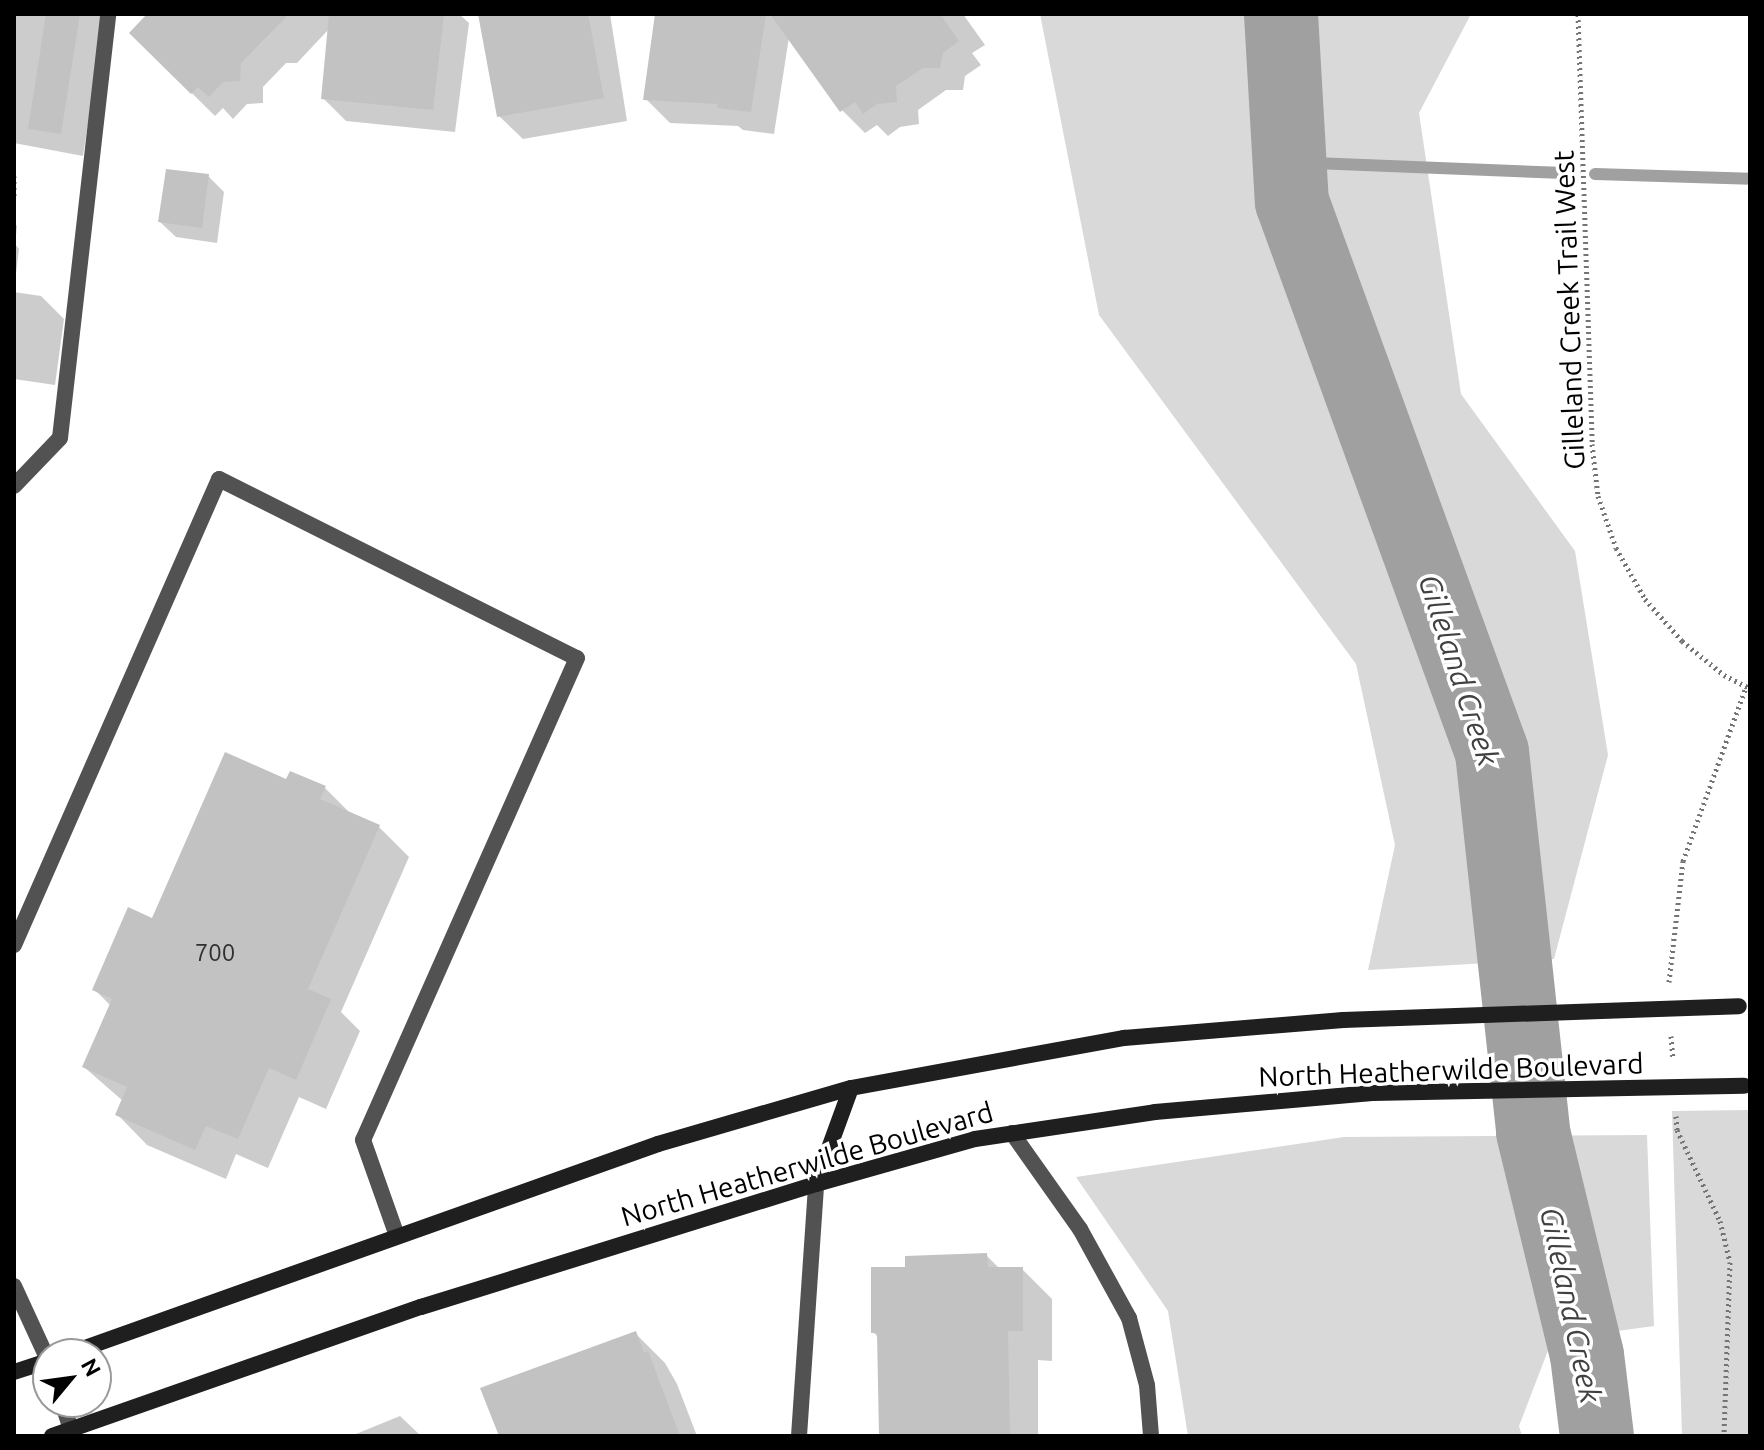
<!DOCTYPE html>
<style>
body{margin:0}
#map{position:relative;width:1764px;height:1450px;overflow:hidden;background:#fff;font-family:Ubuntu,sans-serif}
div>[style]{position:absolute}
.green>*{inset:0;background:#d9d9d9}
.shadow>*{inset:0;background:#0003}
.stream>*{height:12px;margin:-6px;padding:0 6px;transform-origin:6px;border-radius:6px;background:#a0a0a0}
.river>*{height:74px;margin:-37px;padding:0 37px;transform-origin:37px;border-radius:37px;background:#a0a0a0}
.building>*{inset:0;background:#c2c2c2}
.path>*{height:5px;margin-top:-2.5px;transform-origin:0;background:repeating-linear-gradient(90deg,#747474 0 2px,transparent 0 6px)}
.service>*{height:16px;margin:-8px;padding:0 8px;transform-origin:8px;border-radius:8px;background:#525252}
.minor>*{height:16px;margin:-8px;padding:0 8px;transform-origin:8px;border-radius:8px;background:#525252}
.secondary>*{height:16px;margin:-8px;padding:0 8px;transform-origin:8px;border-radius:8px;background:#1f1f1f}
.secondary-bridge>*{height:16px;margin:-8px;padding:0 8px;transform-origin:8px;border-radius:8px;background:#1f1f1f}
span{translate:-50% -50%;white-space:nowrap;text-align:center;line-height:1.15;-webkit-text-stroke:7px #fff;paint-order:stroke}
.number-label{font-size:24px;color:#303030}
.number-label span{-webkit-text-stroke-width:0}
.street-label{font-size:28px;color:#000}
.water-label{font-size:30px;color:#414141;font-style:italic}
.frame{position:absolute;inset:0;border:16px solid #000;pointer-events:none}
.north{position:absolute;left:32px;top:1338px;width:80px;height:80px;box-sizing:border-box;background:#fff;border:2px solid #999;border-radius:50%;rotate:61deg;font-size:22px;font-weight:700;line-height:32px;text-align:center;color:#000}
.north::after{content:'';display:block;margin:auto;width:28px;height:36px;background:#000;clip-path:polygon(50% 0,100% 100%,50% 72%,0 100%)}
</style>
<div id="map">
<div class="green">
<div style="clip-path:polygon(1040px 14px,1471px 14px,1419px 113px,1461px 394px,1575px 551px,1608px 755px,1554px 959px,1368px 970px,1395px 845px,1356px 664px,1099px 315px)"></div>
<div style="clip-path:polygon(1750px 1110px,1750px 1436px,1682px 1436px,1672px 1111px)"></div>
<div style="clip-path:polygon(1647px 1135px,1654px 1326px,1552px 1340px,1519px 1426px,1522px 1436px,1188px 1436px,1168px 1311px,1076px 1177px,1344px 1137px)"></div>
</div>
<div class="shadow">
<div style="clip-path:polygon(14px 14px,105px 14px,83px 156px,14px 143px)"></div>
<div style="clip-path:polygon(150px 14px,459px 14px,469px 23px,455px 132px,346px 121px,323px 98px,329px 29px,297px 63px,286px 63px,263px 87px,263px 103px,247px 104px,233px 119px,223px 108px,215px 116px,131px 33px)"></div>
<div style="clip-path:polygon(480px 14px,610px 14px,627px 121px,523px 139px,499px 116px)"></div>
<div style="clip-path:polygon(656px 14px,963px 14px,985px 45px,972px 53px,981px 65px,965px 76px,963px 90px,946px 90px,918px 110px,919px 124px,900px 127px,888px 136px,877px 125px,865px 133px,842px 110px,789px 37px,774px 134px,743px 130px,738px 126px,670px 123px,647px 100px)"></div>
<div style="clip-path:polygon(208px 176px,224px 192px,217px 243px,176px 237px,160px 222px)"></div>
<div style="clip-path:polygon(14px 223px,17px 226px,15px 244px,19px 249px,14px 290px)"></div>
<div style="clip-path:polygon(14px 292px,41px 296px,64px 319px,55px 385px,14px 379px)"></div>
<div style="clip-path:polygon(287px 782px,325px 788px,352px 815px,379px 827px,409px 857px,341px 1012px,360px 1031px,326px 1109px,299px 1097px,268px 1168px,236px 1154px,226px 1179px,147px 1145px,117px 1114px,123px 1101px,84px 1067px,111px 1006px,94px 989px,153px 921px)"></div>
<div style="clip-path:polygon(986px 1255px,1000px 1269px,1022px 1269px,1052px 1299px,1052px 1361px,1038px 1360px,1038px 1436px,880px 1436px,879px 1338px,873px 1332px,907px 1269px)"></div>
<div style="clip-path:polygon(635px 1333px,665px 1363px,677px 1384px,697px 1436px,502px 1436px)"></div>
<div style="clip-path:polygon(400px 1416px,421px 1436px,351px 1436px)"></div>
</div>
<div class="stream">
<div style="left:1289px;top:162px;width:269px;rotate:2.3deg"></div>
<div style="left:1595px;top:174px;width:155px;rotate:1.8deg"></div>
</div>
<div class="river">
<div style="left:1281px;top:14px;width:188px;rotate:86.7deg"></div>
<div style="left:1292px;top:202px;width:585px;rotate:70.02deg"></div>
<div style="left:1492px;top:752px;width:382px;rotate:83.8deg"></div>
<div style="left:1533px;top:1132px;width:229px;rotate:76.4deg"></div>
<div style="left:1587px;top:1355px;width:82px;rotate:83deg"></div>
</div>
<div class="building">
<div style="clip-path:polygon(46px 14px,80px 14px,61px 134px,28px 129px)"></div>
<div style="clip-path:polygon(147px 14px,289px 14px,241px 63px,240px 81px,223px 82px,209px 97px,198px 87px,191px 94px,129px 33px)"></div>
<div style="clip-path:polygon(329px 14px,444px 14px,433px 110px,321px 99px)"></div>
<div style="clip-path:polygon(478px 14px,588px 14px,604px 98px,497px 117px)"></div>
<div style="clip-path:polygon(655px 14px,766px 14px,751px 112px,717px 108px,718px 104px,643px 100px)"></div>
<div style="clip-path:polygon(770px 14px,940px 14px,959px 41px,943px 53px,940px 68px,923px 68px,896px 86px,897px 102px,877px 104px,863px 114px,855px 102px,840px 112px)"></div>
<div style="clip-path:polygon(166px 169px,209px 174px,202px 228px,158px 222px)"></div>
<div style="clip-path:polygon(225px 752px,286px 779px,290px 771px,326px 786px,320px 799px,380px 825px,308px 989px,331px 999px,296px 1080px,269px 1068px,238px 1139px,206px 1126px,195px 1150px,115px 1115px,127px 1087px,82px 1067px,112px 999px,92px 990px,128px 907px,152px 918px)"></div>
<div style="clip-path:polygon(987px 1253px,988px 1267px,1023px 1267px,1023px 1331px,1008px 1331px,1010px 1436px,879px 1436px,877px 1333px,871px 1333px,871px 1267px,905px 1267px,905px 1256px)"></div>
<div style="clip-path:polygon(636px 1331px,644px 1353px,648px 1351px,680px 1436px,499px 1436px,480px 1388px)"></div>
</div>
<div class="path">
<div style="left:1578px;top:14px;width:430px;rotate:88.1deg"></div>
<div style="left:1592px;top:444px;width:52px;rotate:83.4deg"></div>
<div style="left:1598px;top:496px;width:55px;rotate:70.9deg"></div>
<div style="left:1616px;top:548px;width:59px;rotate:60.4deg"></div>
<div style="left:1645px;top:599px;width:56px;rotate:48.6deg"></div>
<div style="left:1682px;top:641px;width:54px;rotate:39deg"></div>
<div style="left:1724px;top:675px;width:29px;rotate:27deg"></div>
<div style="left:14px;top:176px;width:21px;rotate:90deg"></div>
<div style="left:1669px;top:982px;width:122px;rotate:-83.4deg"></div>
<div style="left:1683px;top:861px;width:185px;rotate:-70.1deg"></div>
<div style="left:1671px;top:1036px;width:22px;rotate:85deg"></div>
<div style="left:1676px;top:1116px;width:14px;rotate:86deg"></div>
<div style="left:1677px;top:1130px;width:101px;rotate:64.7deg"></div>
<div style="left:1720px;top:1221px;width:42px;rotate:76.3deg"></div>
<div style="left:1730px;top:1262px;width:174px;rotate:92deg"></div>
</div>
<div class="service">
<div style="left:14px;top:486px;width:66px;rotate:-46.2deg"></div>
<div style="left:60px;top:438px;width:427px;rotate:-83.5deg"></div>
<div style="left:14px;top:945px;width:509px;rotate:-66.25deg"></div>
<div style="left:219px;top:479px;width:400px;rotate:26.6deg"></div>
<div style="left:577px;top:658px;width:527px;rotate:113.94deg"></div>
<div style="left:363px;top:1140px;width:102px;rotate:70.5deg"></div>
<div style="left:1012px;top:1133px;width:118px;rotate:54.7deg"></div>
<div style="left:1080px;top:1229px;width:102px;rotate:61.2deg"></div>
<div style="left:1129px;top:1318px;width:69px;rotate:75deg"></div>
<div style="left:1147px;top:1385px;width:51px;rotate:85.5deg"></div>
<div style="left:799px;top:1436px;width:253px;rotate:-86.1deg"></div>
</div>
<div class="minor">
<div style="left:14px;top:1286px;width:81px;rotate:65.3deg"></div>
<div style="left:62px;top:1402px;width:29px;rotate:72deg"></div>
</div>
<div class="secondary">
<div style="left:816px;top:1184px;width:102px;rotate:-70deg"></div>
<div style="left:68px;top:1354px;width:626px;rotate:-19.59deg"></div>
<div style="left:658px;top:1144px;width:201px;rotate:-16.2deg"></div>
<div style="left:851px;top:1088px;width:278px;rotate:-10.4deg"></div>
<div style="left:1124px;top:1038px;width:220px;rotate:-4.7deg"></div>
<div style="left:14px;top:1372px;width:36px;rotate:-18deg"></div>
<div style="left:52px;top:1436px;width:391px;rotate:-19.3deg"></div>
<div style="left:421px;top:1307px;width:414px;rotate:-17.3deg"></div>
<div style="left:816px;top:1184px;width:165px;rotate:-15.8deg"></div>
<div style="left:975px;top:1139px;width:182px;rotate:-8.5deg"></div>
<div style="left:1155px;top:1112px;width:218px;rotate:-5deg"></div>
</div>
<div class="secondary-bridge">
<div style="left:1343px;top:1020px;width:396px;rotate:-2deg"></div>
<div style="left:1372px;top:1093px;width:372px;rotate:-1.1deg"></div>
</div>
<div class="number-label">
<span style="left:215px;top:953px">700</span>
</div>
<div class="street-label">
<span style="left:1569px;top:310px;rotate:-92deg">Gilleland Creek Trail West</span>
<span style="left:1451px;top:1070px;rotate:-2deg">North Heatherwilde Boulevard</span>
<span style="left:807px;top:1164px;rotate:-16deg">North Heatherwilde Boulevard</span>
</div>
<div class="water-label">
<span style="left:1459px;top:670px;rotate:72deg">Gilleland Creek</span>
<span style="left:1571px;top:1305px;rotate:78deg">Gilleland Creek</span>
</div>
<div class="frame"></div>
<div class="north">N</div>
</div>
